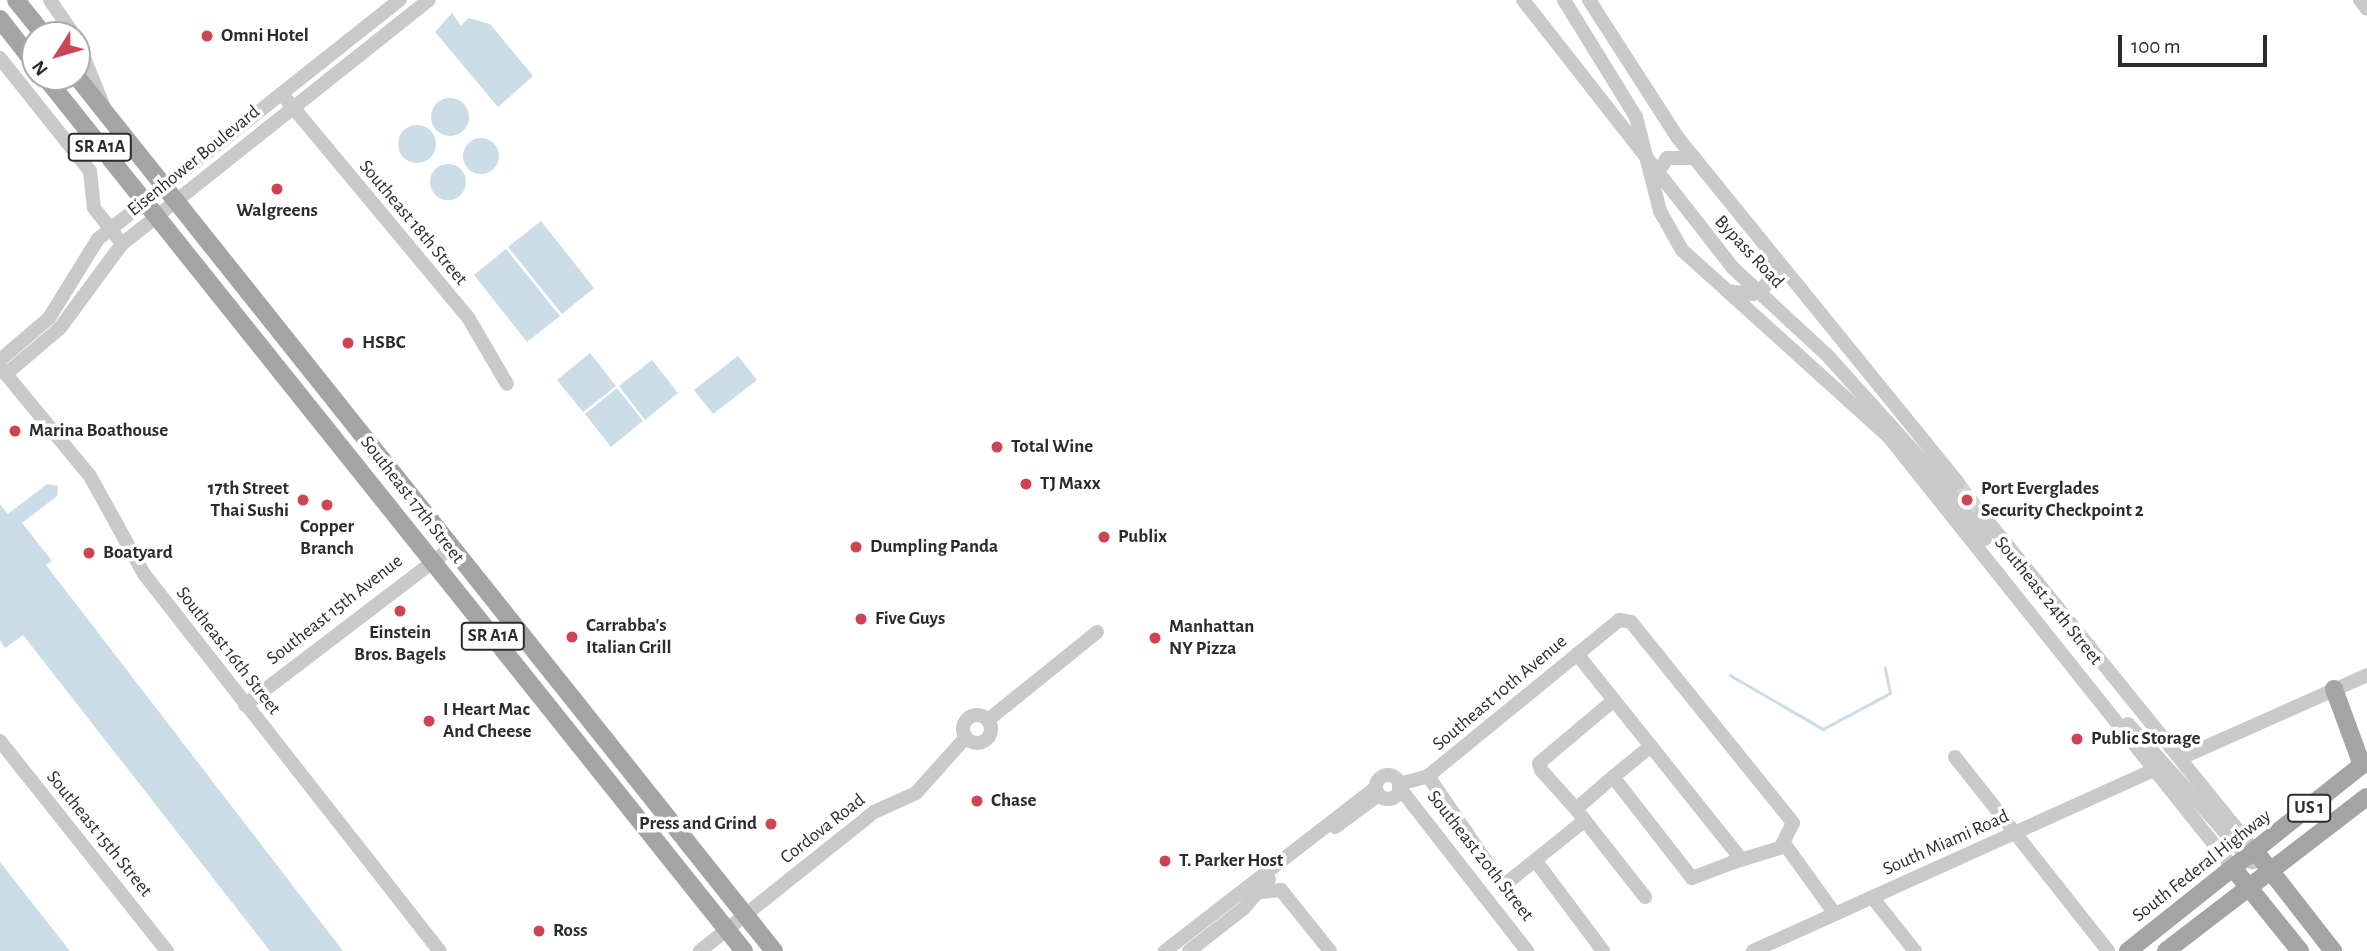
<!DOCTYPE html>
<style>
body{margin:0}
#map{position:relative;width:2367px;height:951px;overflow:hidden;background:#fff;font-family:"Alegreya Sans",sans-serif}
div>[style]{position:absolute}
.water>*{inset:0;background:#cadce6}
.round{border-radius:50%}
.stream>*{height:2.5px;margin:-1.25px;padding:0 1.25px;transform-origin:1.25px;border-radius:1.25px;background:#cadce6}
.minor-tunnel>*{height:14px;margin-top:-7px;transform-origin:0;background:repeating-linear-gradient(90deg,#d5d5d5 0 14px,transparent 0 21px)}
.minor>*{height:14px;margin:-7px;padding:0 7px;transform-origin:7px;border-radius:7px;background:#c9c9c9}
.minor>.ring{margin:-7px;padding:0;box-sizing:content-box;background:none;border:14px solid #c9c9c9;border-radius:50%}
.major>*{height:18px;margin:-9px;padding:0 9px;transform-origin:9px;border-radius:9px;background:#a4a4a4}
.minor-bridge>*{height:14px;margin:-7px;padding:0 7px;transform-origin:7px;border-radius:7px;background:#c9c9c9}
.dots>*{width:19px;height:19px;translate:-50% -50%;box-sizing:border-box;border:4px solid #fff;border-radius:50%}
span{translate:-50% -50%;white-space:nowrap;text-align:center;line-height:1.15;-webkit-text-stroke:7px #fff;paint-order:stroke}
.shield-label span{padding:2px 5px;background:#fff;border:2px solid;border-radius:5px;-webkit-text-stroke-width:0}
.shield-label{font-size:18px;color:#2c2c2c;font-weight:700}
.poi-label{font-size:19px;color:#2c2c2c;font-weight:700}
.left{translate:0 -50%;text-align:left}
.right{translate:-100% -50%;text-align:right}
.street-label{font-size:19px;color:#2c2c2c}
.north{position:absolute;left:21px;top:21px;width:70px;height:70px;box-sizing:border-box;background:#fff;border:2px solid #ababab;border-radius:50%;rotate:233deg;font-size:19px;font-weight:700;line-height:28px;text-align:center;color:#2c2c2c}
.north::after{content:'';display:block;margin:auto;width:24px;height:32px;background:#ce4453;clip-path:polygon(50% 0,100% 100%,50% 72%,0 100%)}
.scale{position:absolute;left:2118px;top:35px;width:149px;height:32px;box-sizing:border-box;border:4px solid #2c2c2c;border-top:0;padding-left:9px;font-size:21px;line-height:24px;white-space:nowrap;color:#2c2c2c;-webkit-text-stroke:5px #fff;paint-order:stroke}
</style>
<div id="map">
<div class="water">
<div style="clip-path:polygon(452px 13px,461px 26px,468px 18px,490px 24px,533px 76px,498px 107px,435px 32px)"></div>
<div class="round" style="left:431px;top:98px;width:38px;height:38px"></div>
<div class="round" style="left:398px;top:125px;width:38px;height:38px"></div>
<div class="round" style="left:463px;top:138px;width:36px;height:36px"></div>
<div class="round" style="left:430px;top:164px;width:36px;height:36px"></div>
<div style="clip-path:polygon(541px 221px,594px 288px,562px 314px,508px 247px)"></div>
<div style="clip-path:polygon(506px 249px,560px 316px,527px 342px,474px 275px)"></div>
<div style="clip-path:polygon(590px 353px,616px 386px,583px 412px,557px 380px)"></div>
<div style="clip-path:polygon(738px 356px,757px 380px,713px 414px,694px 390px)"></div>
<div style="clip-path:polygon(652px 360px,678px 393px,645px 420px,619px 386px)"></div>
<div style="clip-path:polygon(617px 388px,643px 421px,611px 447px,585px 414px)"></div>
<div style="clip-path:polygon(47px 484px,58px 486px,57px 496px,22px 523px,52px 561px,46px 565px,343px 951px,270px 951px,23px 635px,5px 648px,0 640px,0 504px,8px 514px)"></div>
<div style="clip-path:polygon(0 862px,70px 951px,0 951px)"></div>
</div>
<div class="stream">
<div style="left:1730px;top:675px;width:108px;rotate:30.1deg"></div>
<div style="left:1823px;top:729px;width:76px;rotate:-28.2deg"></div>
<div style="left:1890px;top:693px;width:25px;rotate:-102deg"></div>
</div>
<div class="minor-tunnel">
<div style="left:1958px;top:483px;width:38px;rotate:53deg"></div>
</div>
<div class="minor">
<div style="left:50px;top:0;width:42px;rotate:55.6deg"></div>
<div style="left:1564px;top:0;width:137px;rotate:58.4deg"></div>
<div style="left:1636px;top:117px;width:97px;rotate:75.7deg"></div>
<div style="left:1660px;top:211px;width:45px;rotate:60.6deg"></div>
<div style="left:1682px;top:250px;width:278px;rotate:42.1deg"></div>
<div style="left:1888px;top:436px;width:553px;rotate:51.39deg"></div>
<div style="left:1589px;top:0;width:164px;rotate:57.2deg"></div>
<div style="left:1678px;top:138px;width:444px;rotate:50.9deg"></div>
<div style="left:2360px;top:0;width:11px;rotate:52deg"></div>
<div style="left:77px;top:40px;width:72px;rotate:68.1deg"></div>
<div style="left:0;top:58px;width:144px;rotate:51.5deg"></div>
<div style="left:90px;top:171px;width:37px;rotate:84deg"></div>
<div style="left:94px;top:208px;width:37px;rotate:52deg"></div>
<div style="left:286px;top:99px;width:286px;rotate:50.2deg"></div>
<div style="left:469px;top:319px;width:75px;rotate:59.7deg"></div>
<div style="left:1653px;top:179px;width:25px;rotate:-56deg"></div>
<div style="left:1667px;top:158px;width:25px"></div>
<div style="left:1727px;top:291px;width:26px;rotate:7deg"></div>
<div style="left:1753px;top:294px;width:14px;rotate:-34deg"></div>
<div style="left:1765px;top:286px;width:16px;rotate:-60deg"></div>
<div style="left:1773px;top:272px;width:20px;rotate:-101deg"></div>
<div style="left:0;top:360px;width:65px;rotate:-40.6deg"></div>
<div style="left:49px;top:318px;width:93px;rotate:-58.2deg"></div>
<div style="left:98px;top:239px;width:385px;rotate:-38.4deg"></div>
<div style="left:0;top:367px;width:141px;rotate:50.5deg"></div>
<div style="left:90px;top:476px;width:112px;rotate:61.1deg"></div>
<div style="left:144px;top:574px;width:479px;rotate:51.9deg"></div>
<div style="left:6px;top:374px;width:71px;rotate:-40.4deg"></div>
<div style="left:60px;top:328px;width:104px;rotate:-53.6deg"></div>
<div style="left:122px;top:244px;width:392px;rotate:-38.5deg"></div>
<div style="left:1938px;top:478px;width:77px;rotate:52.4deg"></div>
<div style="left:1981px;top:513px;width:435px;rotate:51deg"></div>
<div style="left:1577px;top:654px;width:256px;rotate:51.3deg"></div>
<div style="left:1737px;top:854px;width:9px;rotate:111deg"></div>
<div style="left:1734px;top:862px;width:45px;rotate:159.1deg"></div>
<div style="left:1692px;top:878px;width:128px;rotate:-128deg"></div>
<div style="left:1613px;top:777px;width:49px;rotate:139.1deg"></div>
<div style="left:1576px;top:809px;width:52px;rotate:-131.9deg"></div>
<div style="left:1541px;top:770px;width:7px;rotate:-106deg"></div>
<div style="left:1539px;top:763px;width:98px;rotate:-40deg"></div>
<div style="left:245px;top:705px;width:259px;rotate:-37.3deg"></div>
<div class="ring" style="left:963px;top:715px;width:14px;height:14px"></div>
<div style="left:988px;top:720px;width:140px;rotate:-38.9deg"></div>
<div style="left:2128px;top:724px;width:186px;rotate:48.1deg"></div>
<div style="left:0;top:741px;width:268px;rotate:51.5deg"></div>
<div style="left:1955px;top:757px;width:247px;rotate:51.7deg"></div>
<div style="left:2181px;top:758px;width:204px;rotate:-24deg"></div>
<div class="ring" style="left:1376px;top:775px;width:10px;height:10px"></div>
<div style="left:1428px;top:776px;width:133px;rotate:55.7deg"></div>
<div style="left:1503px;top:886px;width:105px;rotate:-38.8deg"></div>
<div style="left:1613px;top:777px;width:49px;rotate:-39.2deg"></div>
<div style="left:1399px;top:784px;width:30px;rotate:-15deg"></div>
<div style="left:1428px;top:776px;width:247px;rotate:-39.2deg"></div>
<div style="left:1619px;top:620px;width:12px;rotate:9deg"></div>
<div style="left:1631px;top:622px;width:258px;rotate:51.1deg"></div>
<div style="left:1793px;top:823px;width:25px;rotate:117deg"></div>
<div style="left:1399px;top:787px;width:208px;rotate:52deg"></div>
<div style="left:1579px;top:813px;width:107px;rotate:51.8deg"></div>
<div style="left:1335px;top:827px;width:52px;rotate:-36.4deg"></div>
<div style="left:1535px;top:860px;width:114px;rotate:53.2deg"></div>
<div style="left:1734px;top:862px;width:54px;rotate:-17.1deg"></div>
<div style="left:1786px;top:846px;width:84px;rotate:54.2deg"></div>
<div style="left:1259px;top:892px;width:22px;rotate:-5deg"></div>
<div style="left:1281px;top:890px;width:78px;rotate:51.2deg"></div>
<div style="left:1872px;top:897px;width:69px;rotate:51.5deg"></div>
<div style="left:700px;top:951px;width:223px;rotate:-38.6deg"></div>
<div style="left:874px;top:812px;width:46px;rotate:-24.3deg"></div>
<div style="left:916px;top:793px;width:75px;rotate:-48.2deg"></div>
<div style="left:1165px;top:951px;width:266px;rotate:-37.8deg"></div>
<div style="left:1189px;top:951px;width:70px;rotate:-38deg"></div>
<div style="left:1244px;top:908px;width:38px;rotate:-49deg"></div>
<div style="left:1753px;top:951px;width:440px;rotate:-24.3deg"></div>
</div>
<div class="major">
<div style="left:16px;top:0;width:45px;rotate:51.3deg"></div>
<div style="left:0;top:19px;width:57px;rotate:52.1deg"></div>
<div style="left:45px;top:77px;width:1119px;rotate:51.35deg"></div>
<div style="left:77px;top:77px;width:1118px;rotate:51.43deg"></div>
<div style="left:2334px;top:689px;width:81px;rotate:69.8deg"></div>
<div style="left:2255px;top:851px;width:127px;rotate:52deg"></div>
<div style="left:2233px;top:868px;width:107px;rotate:51.1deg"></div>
<div style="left:2128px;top:951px;width:305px;rotate:-38.5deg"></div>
<div style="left:2166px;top:951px;width:253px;rotate:-37.5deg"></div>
</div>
<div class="minor-bridge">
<div style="left:1523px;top:0;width:340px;rotate:51.9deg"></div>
<div style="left:1733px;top:268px;width:127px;rotate:42.8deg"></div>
<div style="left:1826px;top:354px;width:167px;rotate:47.9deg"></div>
</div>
<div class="dots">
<div style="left:207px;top:36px;background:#ce4453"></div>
<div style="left:277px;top:189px;background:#ce4453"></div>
<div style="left:348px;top:343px;background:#ce4453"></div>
<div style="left:15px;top:431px;background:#ce4453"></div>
<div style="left:997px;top:447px;background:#ce4453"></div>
<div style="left:1026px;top:484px;background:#ce4453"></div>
<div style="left:303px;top:500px;background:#ce4453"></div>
<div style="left:1967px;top:500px;background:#ce4453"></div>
<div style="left:327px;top:505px;background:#ce4453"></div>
<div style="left:1104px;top:537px;background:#ce4453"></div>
<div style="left:856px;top:547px;background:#ce4453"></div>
<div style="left:89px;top:553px;background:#ce4453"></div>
<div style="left:400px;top:611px;background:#ce4453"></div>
<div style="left:861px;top:619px;background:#ce4453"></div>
<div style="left:572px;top:637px;background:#ce4453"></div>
<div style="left:1155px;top:638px;background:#ce4453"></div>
<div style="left:429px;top:721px;background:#ce4453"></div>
<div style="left:2077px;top:739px;background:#ce4453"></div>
<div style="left:977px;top:801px;background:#ce4453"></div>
<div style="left:771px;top:824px;background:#ce4453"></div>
<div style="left:1165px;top:861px;background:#ce4453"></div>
<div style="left:539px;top:931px;background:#ce4453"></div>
</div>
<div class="shield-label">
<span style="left:100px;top:147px">SR A1A</span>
<span style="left:493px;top:636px">SR A1A</span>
<span style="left:2309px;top:808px">US 1</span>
</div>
<div class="poi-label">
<span class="left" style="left:221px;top:36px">Omni Hotel</span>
<span style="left:277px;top:211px">Walgreens</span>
<span class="left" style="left:362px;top:343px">HSBC</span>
<span class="left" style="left:29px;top:431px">Marina Boathouse</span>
<span class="left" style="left:1011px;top:447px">Total Wine</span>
<span class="left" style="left:1040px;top:484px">TJ Maxx</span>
<span class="right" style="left:289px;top:500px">17th Street<br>Thai Sushi</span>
<span class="left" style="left:1981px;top:500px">Port Everglades<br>Security Checkpoint 2</span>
<span style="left:327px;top:538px">Copper<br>Branch</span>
<span class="left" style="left:1118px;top:537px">Publix</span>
<span class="left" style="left:870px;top:547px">Dumpling Panda</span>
<span class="left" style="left:103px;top:553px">Boatyard</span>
<span class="left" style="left:875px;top:619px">Five Guys</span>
<span class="left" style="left:586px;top:637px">Carrabba's<br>Italian Grill</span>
<span class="left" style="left:1169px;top:638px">Manhattan<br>NY Pizza</span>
<span style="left:400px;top:644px">Einstein<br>Bros. Bagels</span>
<span class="left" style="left:443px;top:721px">I Heart Mac<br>And Cheese</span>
<span class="left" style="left:2091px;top:739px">Public Storage</span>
<span class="left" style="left:991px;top:801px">Chase</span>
<span class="right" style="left:757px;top:824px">Press and Grind</span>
<span class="left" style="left:1179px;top:861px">T. Parker Host</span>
<span class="left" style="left:553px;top:931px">Ross</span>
</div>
<div class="street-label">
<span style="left:194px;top:161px;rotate:-39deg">Eisenhower Boulevard</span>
<span style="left:413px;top:223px;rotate:50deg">Southeast 18th Street</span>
<span style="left:1749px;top:252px;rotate:47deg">Bypass Road</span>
<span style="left:412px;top:500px;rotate:52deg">Southeast 17th Street</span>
<span style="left:2048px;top:601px;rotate:51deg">Southeast 24th Street</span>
<span style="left:335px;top:610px;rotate:-38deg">Southeast 15th Avenue</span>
<span style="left:228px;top:651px;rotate:52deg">Southeast 16th Street</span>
<span style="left:1500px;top:693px;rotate:-40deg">Southeast 10th Avenue</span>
<span style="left:823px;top:829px;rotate:-38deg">Cordova Road</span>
<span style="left:99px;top:834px;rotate:51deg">Southeast 15th Street</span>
<span style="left:1946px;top:843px;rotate:-24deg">South Miami Road</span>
<span style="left:1480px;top:856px;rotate:52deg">Southeast 20th Street</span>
<span style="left:2202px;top:866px;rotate:-38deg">South Federal Highway</span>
</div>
<div class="north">N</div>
<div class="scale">100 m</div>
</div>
